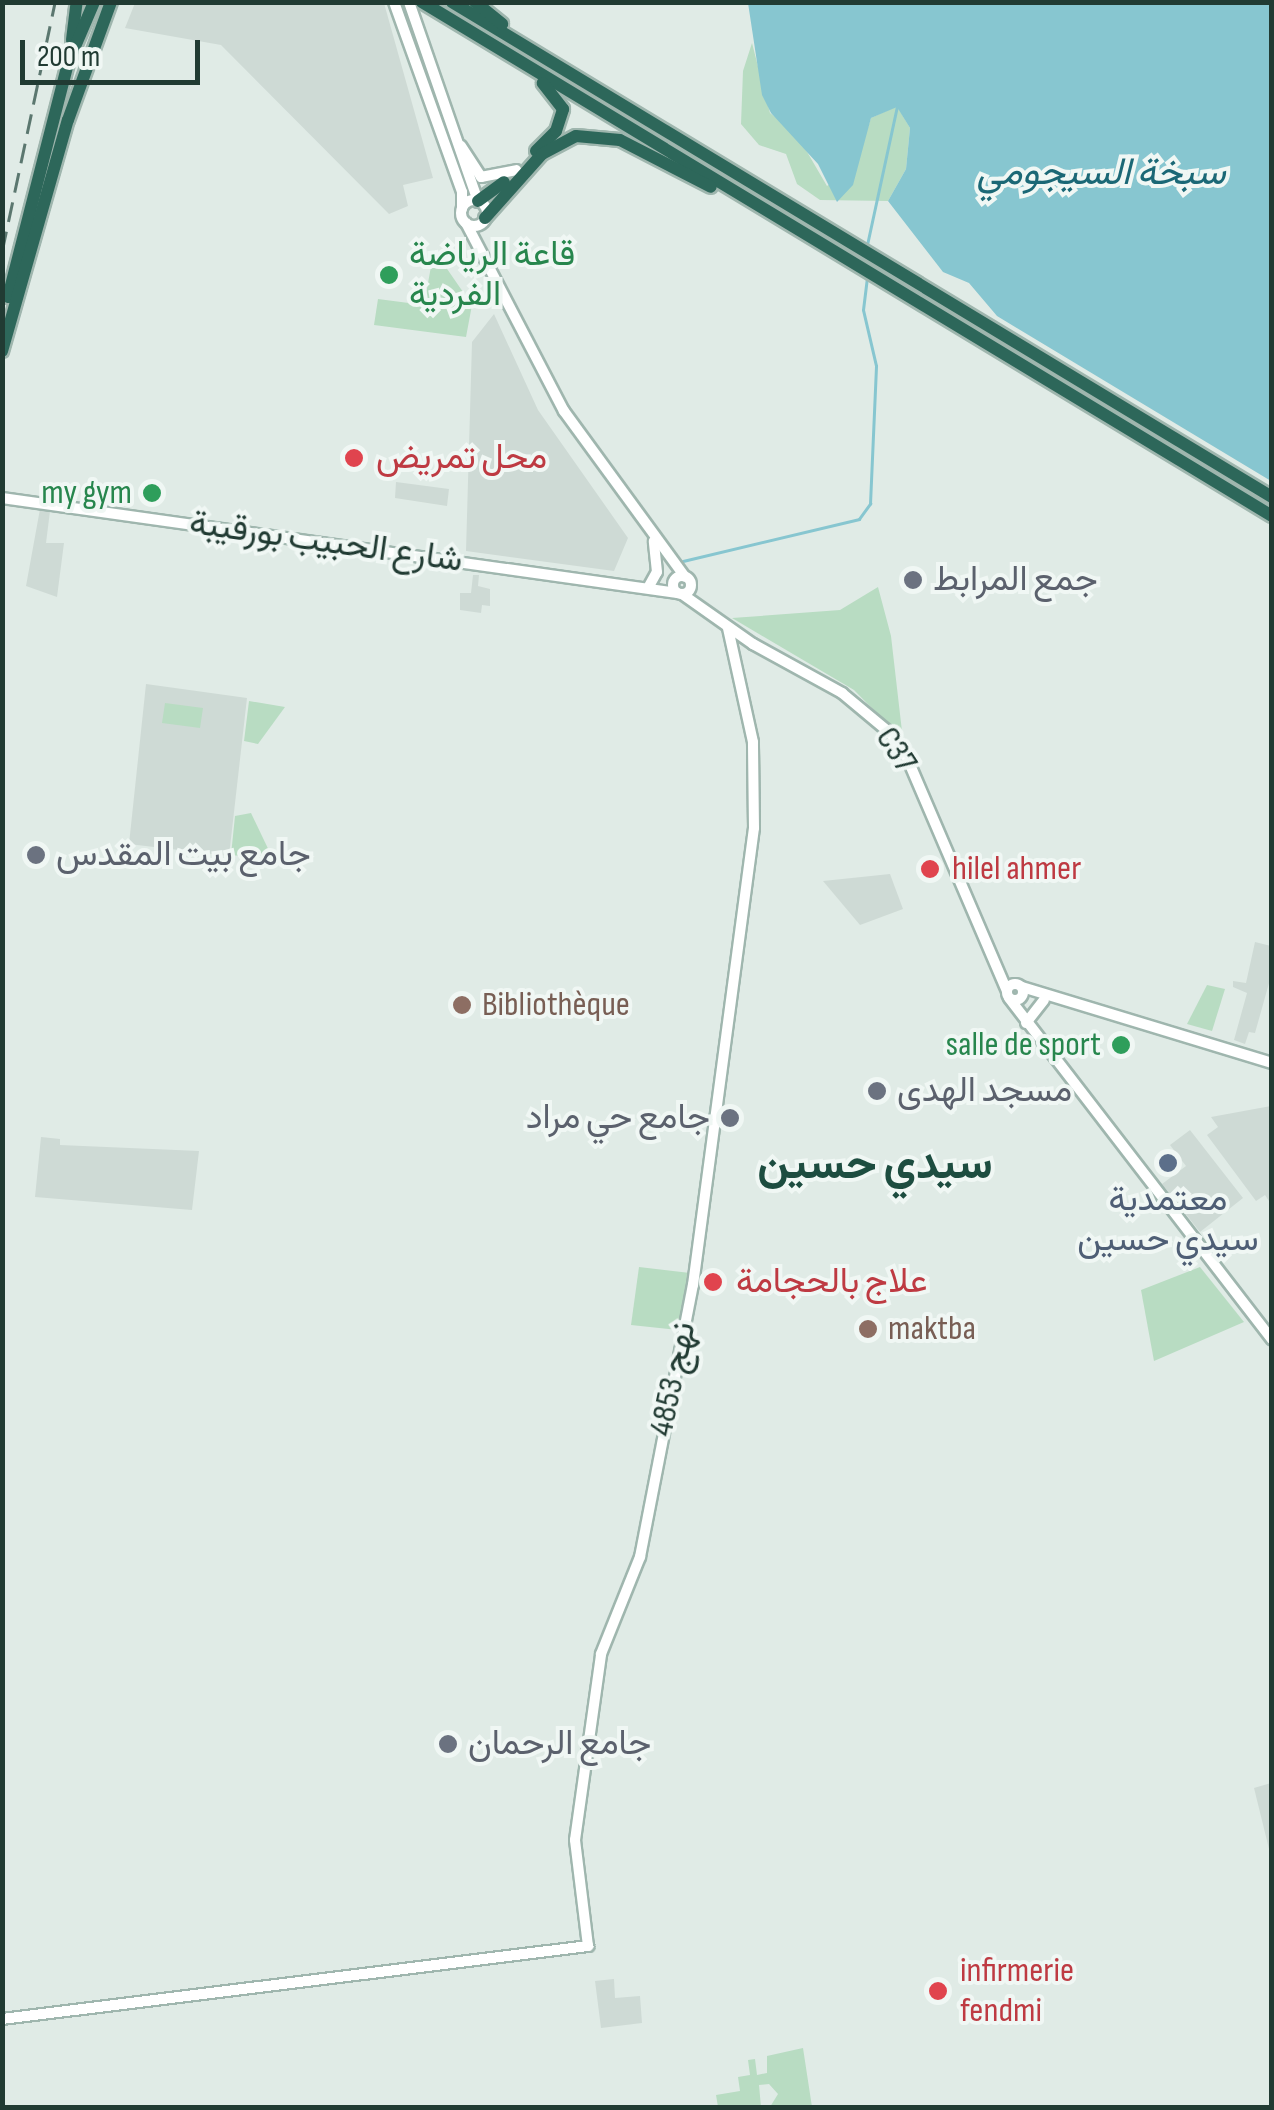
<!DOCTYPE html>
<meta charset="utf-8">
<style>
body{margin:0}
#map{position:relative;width:1274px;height:2110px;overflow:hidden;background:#e0ebe6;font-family:"Sofia Sans Condensed",Vazirmatn,sans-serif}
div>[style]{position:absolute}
.built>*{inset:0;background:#cedad5}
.green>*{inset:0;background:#b8dcc2}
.water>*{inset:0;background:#87c6d0}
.stream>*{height:2.5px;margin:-1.25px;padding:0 1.25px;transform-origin:1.25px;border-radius:1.25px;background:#87c6d0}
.roads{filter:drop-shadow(2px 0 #9fb6ae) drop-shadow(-2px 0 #9fb6ae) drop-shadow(0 2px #9fb6ae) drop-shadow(0 -2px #9fb6ae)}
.secondary>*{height:10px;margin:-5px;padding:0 5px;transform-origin:5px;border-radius:5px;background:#fff}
.secondary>.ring{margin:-5px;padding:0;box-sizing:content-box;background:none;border:10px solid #fff;border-radius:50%}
.highway>*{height:12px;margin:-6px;padding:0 6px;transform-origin:6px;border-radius:6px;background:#2d675a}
.rail>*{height:2.5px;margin-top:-1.25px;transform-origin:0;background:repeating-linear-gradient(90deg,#5b776f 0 20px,transparent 0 30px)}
.dots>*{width:28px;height:28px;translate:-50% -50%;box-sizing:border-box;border:5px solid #f0f7f4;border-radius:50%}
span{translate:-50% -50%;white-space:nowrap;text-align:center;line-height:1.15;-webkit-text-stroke:8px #f0f7f4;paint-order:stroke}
.leisure-label{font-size:35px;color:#27864d}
.left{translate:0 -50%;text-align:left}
.right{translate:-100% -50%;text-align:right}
.health-label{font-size:35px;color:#be3a42}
.street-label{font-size:35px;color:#213b33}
.worship-label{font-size:35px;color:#5b616d}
.education-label{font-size:35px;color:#785e54}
.service-label{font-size:35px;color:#4e5e75}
.water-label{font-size:38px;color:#1b6876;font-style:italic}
.district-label{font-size:45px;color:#1d4d40;font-weight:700}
.frame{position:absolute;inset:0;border:5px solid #213b33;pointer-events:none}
.scale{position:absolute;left:20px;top:40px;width:180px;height:45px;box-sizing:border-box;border:5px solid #213b33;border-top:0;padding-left:12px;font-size:30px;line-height:35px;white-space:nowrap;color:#213b33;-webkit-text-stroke:8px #f0f7f4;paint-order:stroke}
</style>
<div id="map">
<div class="built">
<div style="clip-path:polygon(135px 3px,384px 3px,433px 178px,403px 185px,408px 206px,389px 214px,221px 45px,125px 28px)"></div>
<div style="clip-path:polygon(494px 314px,538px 410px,628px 538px,614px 571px,466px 551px,472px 342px)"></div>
<div style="clip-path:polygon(396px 482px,449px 489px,447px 506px,395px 498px)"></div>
<div style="clip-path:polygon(40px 509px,50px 511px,46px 543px,64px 543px,57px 597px,26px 586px)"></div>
<div style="clip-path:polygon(473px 575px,479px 575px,478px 586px,490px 589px,490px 606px,482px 605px,481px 613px,460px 610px,460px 593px,471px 593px)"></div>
<div style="clip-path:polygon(146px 684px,247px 698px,229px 856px,129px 844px)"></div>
<div style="clip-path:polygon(890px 874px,903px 909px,860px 925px,823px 881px)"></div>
<div style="clip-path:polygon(1255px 942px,1271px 946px,1271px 976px,1255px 1033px,1249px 1032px,1245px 1044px,1234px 1040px,1247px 993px,1233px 987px,1233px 981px,1246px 983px)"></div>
<div style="clip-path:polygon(1271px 1106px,1272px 1106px,1271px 1204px,1265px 1195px,1256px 1201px,1207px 1135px,1218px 1127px,1211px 1117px)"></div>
<div style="clip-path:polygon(1190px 1130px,1243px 1198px,1200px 1232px,1162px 1184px,1186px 1166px,1170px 1145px)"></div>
<div style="clip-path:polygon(41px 1137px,60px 1139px,60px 1145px,199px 1151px,192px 1210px,35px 1197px)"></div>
<div style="clip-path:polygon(1271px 1783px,1272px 1849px,1269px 1849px,1254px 1788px)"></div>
<div style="clip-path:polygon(614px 1979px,615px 1998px,640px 1996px,642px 2023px,601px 2028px,595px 1981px)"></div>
</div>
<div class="green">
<div style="clip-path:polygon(752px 43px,770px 113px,796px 133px,827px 186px,856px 165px,871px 118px,897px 106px,910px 128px,906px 169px,888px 201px,820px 200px,797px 184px,786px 154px,759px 145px,741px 124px,743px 71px)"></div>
<div style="clip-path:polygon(434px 250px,472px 305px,466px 337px,374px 325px,378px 299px,424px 305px)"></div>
<div style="clip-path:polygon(878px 587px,891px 636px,903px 740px,854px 690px,732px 618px,840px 610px)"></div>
<div style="clip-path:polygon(249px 701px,285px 707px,258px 744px,244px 741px)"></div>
<div style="clip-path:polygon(165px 703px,203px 708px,200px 728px,162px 723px)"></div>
<div style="clip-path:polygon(251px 813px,273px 859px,231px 855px,235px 816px)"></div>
<div style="clip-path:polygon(1207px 985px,1225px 989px,1212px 1031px,1187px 1024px)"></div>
<div style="clip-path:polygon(639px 1267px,690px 1273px,678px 1330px,631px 1325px)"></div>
<div style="clip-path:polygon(1200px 1267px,1244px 1322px,1154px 1361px,1141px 1290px)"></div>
<div style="clip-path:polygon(803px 2048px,812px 2107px,770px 2107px,778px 2094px,769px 2084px,759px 2085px,761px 2107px,718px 2107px,716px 2095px,740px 2091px,738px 2077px,750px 2075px,748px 2060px,755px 2059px,757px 2075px,767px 2073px,767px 2056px)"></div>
</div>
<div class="water">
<div style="clip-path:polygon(748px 3px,1271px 3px,1271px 481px,997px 316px,969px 283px,943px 272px,888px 201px,906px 169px,910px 128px,897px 107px,871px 118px,853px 185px,837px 202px,818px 164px,771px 113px,762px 95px)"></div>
</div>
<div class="stream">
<div style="left:867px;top:245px;width:142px;rotate:-77.8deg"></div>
<div style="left:683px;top:561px;width:181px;rotate:-13.4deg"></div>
<div style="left:859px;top:519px;width:19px;rotate:-54deg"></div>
<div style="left:870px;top:504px;width:138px;rotate:-87.5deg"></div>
<div style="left:876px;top:366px;width:57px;rotate:-103.1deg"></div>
<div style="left:863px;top:310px;width:32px;rotate:-83deg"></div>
</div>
<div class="roads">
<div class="secondary">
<div style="left:394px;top:2px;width:202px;rotate:70.3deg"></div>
<div style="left:462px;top:192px;width:17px;rotate:90deg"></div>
<div style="left:409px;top:2px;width:211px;rotate:70.9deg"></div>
<div style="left:461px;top:146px;width:37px;rotate:57deg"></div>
<div style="left:481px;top:177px;width:36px;rotate:-11deg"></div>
<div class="ring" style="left:461px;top:200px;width:16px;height:16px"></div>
<div style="left:466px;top:223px;width:212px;rotate:62.5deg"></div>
<div style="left:564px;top:411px;width:205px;rotate:53.9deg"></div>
<div style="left:2px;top:498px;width:682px;rotate:8.01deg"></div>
<div class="ring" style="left:673px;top:576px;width:8px;height:8px"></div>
<div style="left:648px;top:588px;width:18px;rotate:-61deg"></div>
<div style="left:657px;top:572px;width:31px;rotate:-96deg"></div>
<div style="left:682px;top:594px;width:87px;rotate:35.2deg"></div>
<div style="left:753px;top:644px;width:102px;rotate:28.8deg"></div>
<div style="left:842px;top:693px;width:62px;rotate:39.8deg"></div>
<div style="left:890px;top:733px;width:32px;rotate:56deg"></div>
<div style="left:908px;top:760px;width:251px;rotate:66.8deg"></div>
<div class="ring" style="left:1007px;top:984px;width:6px;height:6px"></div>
<div style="left:1022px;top:987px;width:261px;rotate:16.9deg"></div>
<div style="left:1009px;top:998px;width:431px;rotate:52.4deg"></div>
<div style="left:1026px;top:1023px;width:29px;rotate:-52deg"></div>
<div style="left:2px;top:2019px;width:591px;rotate:-7.1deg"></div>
<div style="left:588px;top:1946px;width:107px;rotate:-97deg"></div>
<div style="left:575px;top:1840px;width:188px;rotate:-82deg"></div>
<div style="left:601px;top:1654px;width:105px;rotate:-68.1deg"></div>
<div style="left:640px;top:1557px;width:277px;rotate:-79deg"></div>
<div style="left:693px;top:1285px;width:461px;rotate:-82.4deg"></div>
<div style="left:754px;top:828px;width:86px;rotate:-90.7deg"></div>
<div style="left:753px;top:742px;width:117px;rotate:-102.4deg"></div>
</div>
<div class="highway">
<div style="left:422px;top:2px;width:993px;rotate:31.16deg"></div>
<div style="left:452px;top:2px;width:958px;rotate:31.12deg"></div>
<div style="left:475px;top:2px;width:35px;rotate:39deg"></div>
<div style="left:72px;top:40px;width:38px;rotate:-83deg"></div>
<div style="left:536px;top:151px;width:28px;rotate:-45deg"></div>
<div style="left:556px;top:131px;width:23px;rotate:-72deg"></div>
<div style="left:563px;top:109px;width:33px;rotate:-128deg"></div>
<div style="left:478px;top:201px;width:32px;rotate:-36deg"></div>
<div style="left:485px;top:218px;width:86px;rotate:-48.3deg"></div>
<div style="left:542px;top:154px;width:38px;rotate:-28deg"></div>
<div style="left:576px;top:136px;width:44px;rotate:5.2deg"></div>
<div style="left:620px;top:140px;width:102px;rotate:27.3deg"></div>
<div style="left:8px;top:297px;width:242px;rotate:-75.6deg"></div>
<div style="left:68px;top:63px;width:66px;rotate:-66.9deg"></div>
<div style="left:2px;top:351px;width:240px;rotate:-74.1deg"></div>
<div style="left:68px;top:120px;width:126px;rotate:-70deg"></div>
</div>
</div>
<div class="rail">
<div style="left:2px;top:251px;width:255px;rotate:-78deg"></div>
</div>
<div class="dots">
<div style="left:389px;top:275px;background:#2e9e5b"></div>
<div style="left:354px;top:458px;background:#e0444e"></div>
<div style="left:152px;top:493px;background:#2e9e5b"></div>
<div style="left:913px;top:580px;background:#6b7280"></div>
<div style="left:36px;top:855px;background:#6b7280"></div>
<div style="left:930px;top:869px;background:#e0444e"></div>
<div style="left:462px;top:1005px;background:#8d6e63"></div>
<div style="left:1121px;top:1045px;background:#2e9e5b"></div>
<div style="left:877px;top:1091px;background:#6b7280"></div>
<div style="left:730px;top:1118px;background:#6b7280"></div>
<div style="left:1168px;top:1163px;background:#5c6f8a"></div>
<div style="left:713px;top:1282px;background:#e0444e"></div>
<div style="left:868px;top:1329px;background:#8d6e63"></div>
<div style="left:448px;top:1744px;background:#6b7280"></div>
<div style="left:938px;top:1991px;background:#e0444e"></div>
</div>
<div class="leisure-label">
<span class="left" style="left:409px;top:275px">قاعة الرياضة<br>الفردية</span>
<span class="right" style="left:132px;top:493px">my gym</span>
<span class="right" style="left:1101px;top:1045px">salle de sport</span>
</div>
<div class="health-label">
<span class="left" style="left:376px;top:458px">محل تمريض</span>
<span class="left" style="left:952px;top:869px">hilel ahmer</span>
<span class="left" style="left:736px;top:1282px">علاج بالحجامة</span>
<span class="left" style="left:960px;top:1991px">infirmerie<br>fendmi</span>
</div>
<div class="street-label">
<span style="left:326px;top:542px;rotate:8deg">شارع الحبيب بورقيبة</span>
<span style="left:896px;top:750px;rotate:57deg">C37</span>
<span style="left:673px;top:1379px;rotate:-78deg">نهج 4853</span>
</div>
<div class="worship-label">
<span class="left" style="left:933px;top:580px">جمع المرابط</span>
<span class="left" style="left:56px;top:855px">جامع بيت المقدس</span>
<span class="left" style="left:897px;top:1091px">مسجد الهدى</span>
<span class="right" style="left:710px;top:1118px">جامع حي مراد</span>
<span class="left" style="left:468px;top:1744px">جامع الرحمان</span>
</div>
<div class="education-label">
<span class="left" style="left:482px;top:1005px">Bibliothèque</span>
<span class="left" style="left:888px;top:1329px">maktba</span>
</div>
<div class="service-label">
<span style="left:1168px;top:1220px">معتمدية<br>سيدي حسين</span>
</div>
<div class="water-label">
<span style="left:1101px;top:173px">سبخة السيجومي</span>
</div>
<div class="district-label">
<span style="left:875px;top:1165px">سيدي حسين</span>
</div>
<div class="frame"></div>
<div class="scale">200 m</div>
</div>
